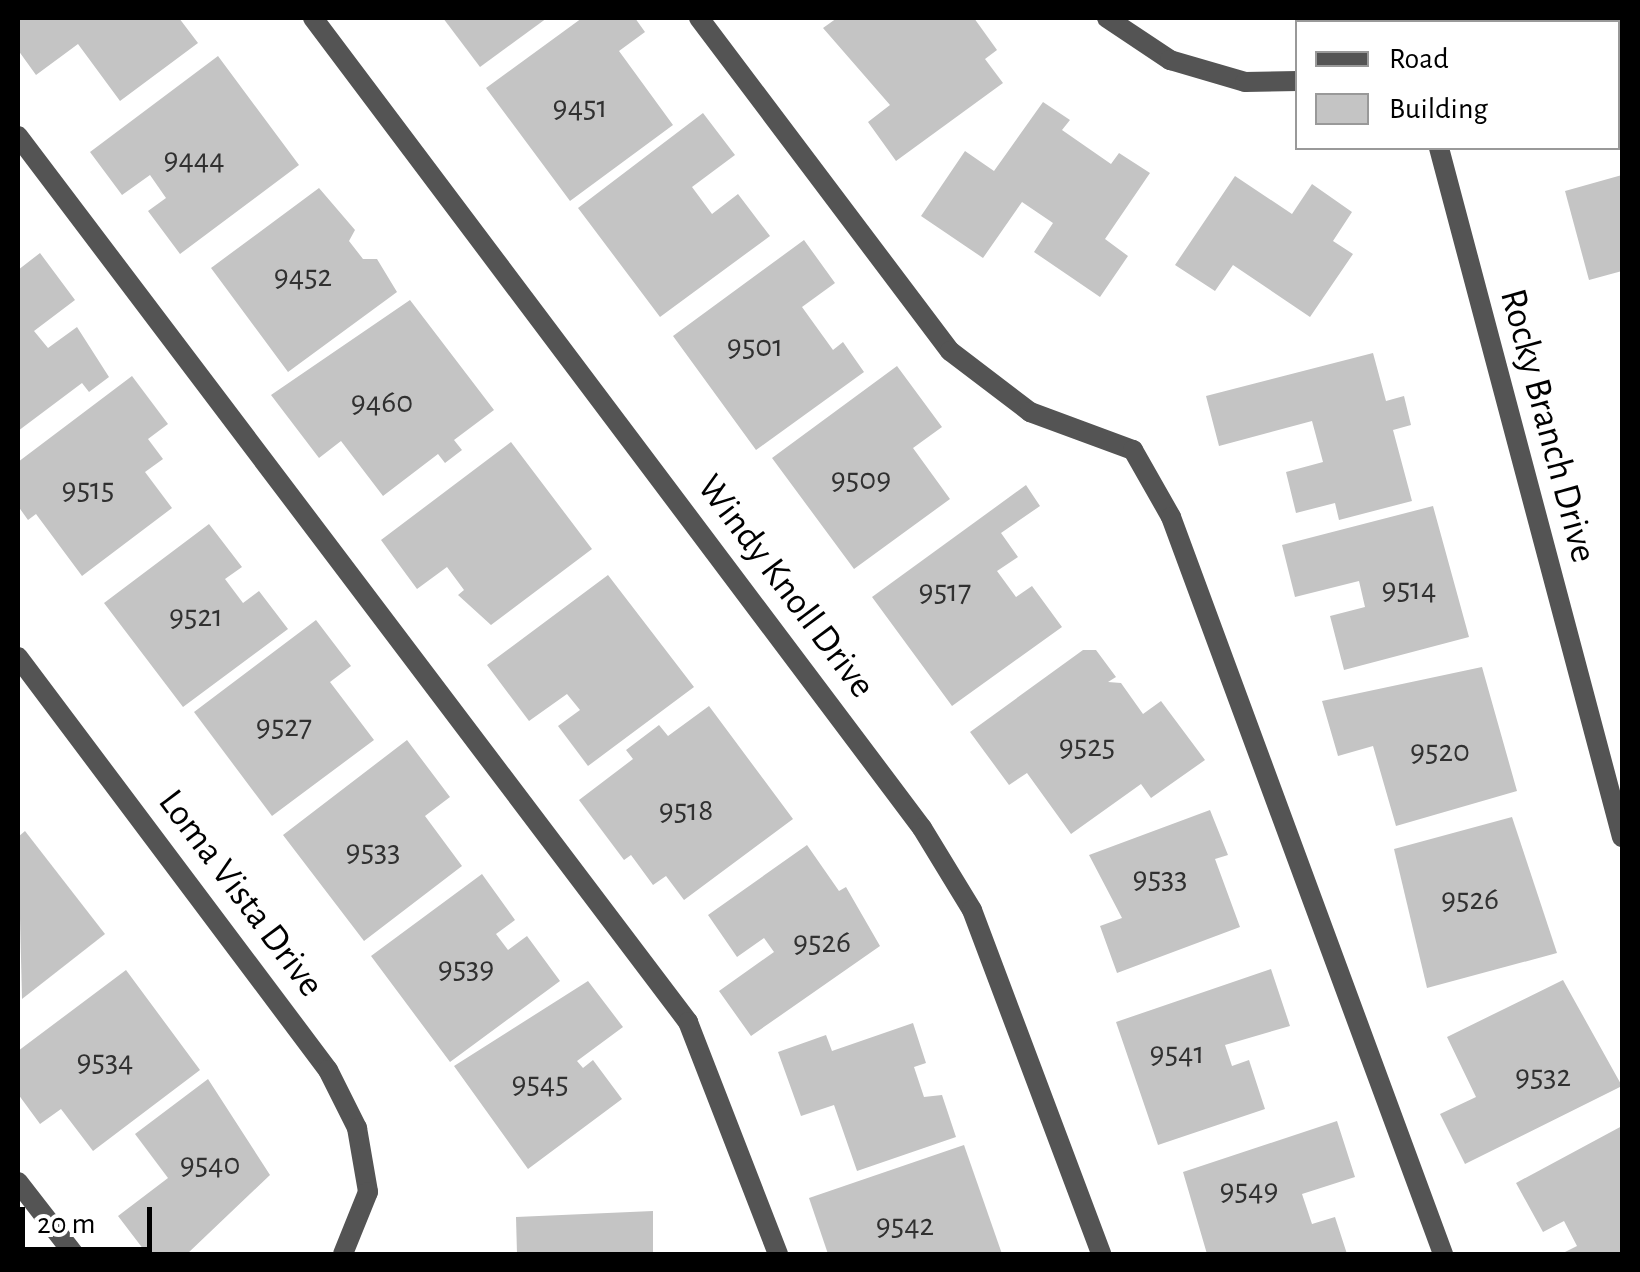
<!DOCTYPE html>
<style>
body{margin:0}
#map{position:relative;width:1640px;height:1272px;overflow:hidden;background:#fff;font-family:"Alegreya Sans",sans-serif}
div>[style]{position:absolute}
.building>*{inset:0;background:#c4c4c4}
.service>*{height:20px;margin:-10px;padding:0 10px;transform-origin:10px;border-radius:10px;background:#545454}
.minor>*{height:20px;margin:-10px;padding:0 10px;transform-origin:10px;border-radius:10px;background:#545454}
span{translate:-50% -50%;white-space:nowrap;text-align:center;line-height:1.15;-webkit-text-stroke:10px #fff;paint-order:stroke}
.number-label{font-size:32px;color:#313131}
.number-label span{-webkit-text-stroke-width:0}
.street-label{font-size:38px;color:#000}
.frame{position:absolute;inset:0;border:20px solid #000;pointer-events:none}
.legend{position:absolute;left:1295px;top:20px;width:325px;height:130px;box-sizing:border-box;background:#fff;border:2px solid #999;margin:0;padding:12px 18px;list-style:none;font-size:30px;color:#000}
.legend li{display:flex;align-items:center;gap:20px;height:50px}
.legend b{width:50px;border:2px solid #999}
.scale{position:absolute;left:20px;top:1207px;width:132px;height:45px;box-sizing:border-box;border:5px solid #000;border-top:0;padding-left:12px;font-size:30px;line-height:35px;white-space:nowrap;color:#000;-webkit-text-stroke:8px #fff;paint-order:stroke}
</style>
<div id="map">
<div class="building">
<div style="clip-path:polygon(18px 18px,179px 18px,198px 43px,120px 101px,78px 44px,36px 75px,18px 50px)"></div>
<div style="clip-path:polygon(443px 18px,547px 18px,480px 67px)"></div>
<div style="clip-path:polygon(582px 18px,635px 18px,645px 32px,619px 51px,673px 125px,570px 201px,486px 88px)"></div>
<div style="clip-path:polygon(837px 18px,974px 18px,997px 50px,985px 59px,1003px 83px,896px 161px,868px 122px,890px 105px,823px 28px)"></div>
<div style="clip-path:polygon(1540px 18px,1622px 18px,1622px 39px,1618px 22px)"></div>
<div style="clip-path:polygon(218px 56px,299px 165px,180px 254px,148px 211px,166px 198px,150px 175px,122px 195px,90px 152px)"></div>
<div style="clip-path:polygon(1043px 102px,1070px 120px,1062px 130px,1111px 164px,1119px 153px,1150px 173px,1105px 239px,1128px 256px,1100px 297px,1034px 252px,1053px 223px,1022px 202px,983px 258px,921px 216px,965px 151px,994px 171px)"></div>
<div style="clip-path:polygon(703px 113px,735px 155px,692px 187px,712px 214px,738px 194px,770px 236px,660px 317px,578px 208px)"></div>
<div style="clip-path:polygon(1622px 175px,1622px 271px,1589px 280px,1565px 191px)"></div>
<div style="clip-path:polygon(1235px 176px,1292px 214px,1312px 184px,1352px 212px,1333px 241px,1353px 254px,1310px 317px,1233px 265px,1215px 291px,1175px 265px)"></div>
<div style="clip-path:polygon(319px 188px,355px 230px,349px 241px,363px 259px,377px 259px,397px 292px,288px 372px,211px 268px)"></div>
<div style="clip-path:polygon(804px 240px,835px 283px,802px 307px,833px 350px,843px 342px,864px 372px,756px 450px,673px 336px)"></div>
<div style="clip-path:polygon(40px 253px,75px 300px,34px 331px,48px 348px,77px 327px,109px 377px,89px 392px,82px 383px,18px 431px,18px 270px)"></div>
<div style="clip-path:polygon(410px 300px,494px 410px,454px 440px,462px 450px,445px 463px,438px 454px,383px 496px,341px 441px,319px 458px,271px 395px)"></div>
<div style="clip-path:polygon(1373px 353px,1386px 401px,1404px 396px,1411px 425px,1393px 430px,1412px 501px,1339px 520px,1335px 503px,1296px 513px,1286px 472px,1323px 462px,1312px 421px,1219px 446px,1206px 396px)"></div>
<div style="clip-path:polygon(897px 366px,942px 427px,913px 448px,950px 499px,854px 569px,772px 458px)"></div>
<div style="clip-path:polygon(132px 376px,168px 424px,148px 439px,163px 459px,145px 472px,172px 508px,82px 576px,36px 514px,28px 520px,18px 506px,18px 462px)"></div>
<div style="clip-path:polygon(511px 442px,592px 549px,491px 625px,458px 595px,464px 590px,447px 567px,417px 589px,381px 540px)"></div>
<div style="clip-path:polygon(1026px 485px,1040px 506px,1001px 533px,1018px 557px,997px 571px,1016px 597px,1032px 586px,1062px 627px,952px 706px,872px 597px)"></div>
<div style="clip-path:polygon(1433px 506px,1469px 637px,1344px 670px,1330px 616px,1365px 607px,1359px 581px,1295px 597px,1282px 545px)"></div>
<div style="clip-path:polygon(209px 524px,242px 567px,225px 579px,243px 603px,259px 591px,288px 629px,183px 707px,104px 603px)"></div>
<div style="clip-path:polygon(608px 575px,694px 687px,588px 766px,558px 726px,580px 710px,567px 694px,529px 721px,487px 665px)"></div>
<div style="clip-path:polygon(316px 620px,351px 666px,330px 682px,374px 740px,272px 816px,194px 712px)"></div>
<div style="clip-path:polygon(1083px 650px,1096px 650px,1116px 677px,1108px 682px,1121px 683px,1143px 714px,1161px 701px,1205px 760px,1151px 798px,1141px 784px,1071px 834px,1027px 773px,1009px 785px,970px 732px)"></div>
<div style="clip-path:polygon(1482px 667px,1517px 791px,1396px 826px,1373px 746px,1338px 756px,1322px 701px)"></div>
<div style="clip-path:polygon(709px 706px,793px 819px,684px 900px,666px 876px,653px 885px,631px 855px,624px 860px,579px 800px,633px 759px,626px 750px,659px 725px,668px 736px)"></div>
<div style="clip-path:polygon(407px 740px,450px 797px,425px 816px,462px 866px,364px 941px,283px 835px)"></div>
<div style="clip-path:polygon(1210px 810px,1228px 855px,1215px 859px,1240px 927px,1117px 973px,1100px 926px,1122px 918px,1089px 855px)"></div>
<div style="clip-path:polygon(1512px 817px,1557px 953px,1427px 988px,1394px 849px)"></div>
<div style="clip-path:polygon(25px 831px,105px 934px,22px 999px,18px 837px)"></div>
<div style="clip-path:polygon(807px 845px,839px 891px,846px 887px,880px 946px,751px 1036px,719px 991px,774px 952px,764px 938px,737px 957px,708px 915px)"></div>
<div style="clip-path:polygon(482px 874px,515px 920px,496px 934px,508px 950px,527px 936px,560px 981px,450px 1062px,371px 956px)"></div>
<div style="clip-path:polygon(1271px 969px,1290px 1026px,1225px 1045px,1232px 1066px,1249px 1060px,1265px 1109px,1158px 1145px,1116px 1022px)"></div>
<div style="clip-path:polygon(126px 970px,200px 1070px,93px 1151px,61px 1109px,40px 1124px,18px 1094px,18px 1051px)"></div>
<div style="clip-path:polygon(1563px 980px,1622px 1086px,1465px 1164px,1440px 1114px,1476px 1097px,1447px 1037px)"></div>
<div style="clip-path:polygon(588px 981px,623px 1027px,577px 1061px,583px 1068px,593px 1060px,622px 1099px,528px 1169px,454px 1066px)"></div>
<div style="clip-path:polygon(913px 1023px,926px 1063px,914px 1067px,924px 1097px,942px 1095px,956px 1137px,857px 1171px,834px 1105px,801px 1116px,778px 1052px,826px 1035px,832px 1051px)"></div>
<div style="clip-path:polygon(208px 1079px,270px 1175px,187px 1254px,147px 1254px,118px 1216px,168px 1178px,135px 1134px)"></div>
<div style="clip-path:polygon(1337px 1121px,1355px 1177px,1302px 1194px,1312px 1224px,1335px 1217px,1347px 1254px,1207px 1254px,1183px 1172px)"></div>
<div style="clip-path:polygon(1622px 1126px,1622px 1254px,1561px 1254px,1577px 1246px,1564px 1221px,1543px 1232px,1516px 1183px)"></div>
<div style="clip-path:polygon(964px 1145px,1002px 1254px,828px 1254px,809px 1198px)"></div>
<div style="clip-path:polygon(653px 1211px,653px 1254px,517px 1254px,516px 1217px)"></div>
</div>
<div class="service">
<div style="left:699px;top:18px;width:417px;rotate:53deg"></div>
<div style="left:950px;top:351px;width:101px;rotate:37.3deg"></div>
<div style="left:1030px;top:412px;width:110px;rotate:20.3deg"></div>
<div style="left:1133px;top:450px;width:77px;rotate:60.4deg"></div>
<div style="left:1171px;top:517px;width:786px;rotate:69.74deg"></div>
<div style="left:18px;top:136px;width:1111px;rotate:52.9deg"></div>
<div style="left:688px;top:1022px;width:249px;rotate:68.8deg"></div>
<div style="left:18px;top:1182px;width:91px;rotate:52.1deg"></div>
</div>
<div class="minor">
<div style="left:313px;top:18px;width:1013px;rotate:53.06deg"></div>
<div style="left:922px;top:828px;width:96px;rotate:58.6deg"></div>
<div style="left:972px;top:910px;width:367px;rotate:69.4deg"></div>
<div style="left:1107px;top:18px;width:76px;rotate:33.7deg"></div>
<div style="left:1170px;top:60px;width:78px;rotate:16.3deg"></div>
<div style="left:1245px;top:82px;width:53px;rotate:-1.1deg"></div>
<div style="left:1434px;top:22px;width:4px;rotate:-90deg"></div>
<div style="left:1439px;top:148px;width:713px;rotate:75.13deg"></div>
<div style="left:18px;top:657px;width:516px;rotate:53.11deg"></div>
<div style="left:328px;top:1070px;width:65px;rotate:63.4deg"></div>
<div style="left:357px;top:1128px;width:65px;rotate:80.2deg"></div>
<div style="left:368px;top:1192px;width:67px;rotate:112deg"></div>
</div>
<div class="number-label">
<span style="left:580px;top:107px">9451</span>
<span style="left:194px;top:159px">9444</span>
<span style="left:303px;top:276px">9452</span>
<span style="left:755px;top:346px">9501</span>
<span style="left:382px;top:402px">9460</span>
<span style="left:861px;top:479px">9509</span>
<span style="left:88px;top:489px">9515</span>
<span style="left:1409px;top:589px">9514</span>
<span style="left:945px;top:591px">9517</span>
<span style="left:196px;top:616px">9521</span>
<span style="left:284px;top:726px">9527</span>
<span style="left:1087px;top:746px">9525</span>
<span style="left:1440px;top:751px">9520</span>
<span style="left:686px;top:810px">9518</span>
<span style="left:373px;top:851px">9533</span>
<span style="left:1160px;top:878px">9533</span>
<span style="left:1470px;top:899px">9526</span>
<span style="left:822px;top:942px">9526</span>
<span style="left:466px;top:968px">9539</span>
<span style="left:1177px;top:1053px">9541</span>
<span style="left:105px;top:1061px">9534</span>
<span style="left:1543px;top:1076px">9532</span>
<span style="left:540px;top:1083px">9545</span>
<span style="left:210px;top:1164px">9540</span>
<span style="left:1249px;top:1190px">9549</span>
<span style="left:905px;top:1225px">9542</span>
</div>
<div class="street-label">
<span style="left:1547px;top:426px;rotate:75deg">Rocky Branch Drive</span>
<span style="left:785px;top:587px;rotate:53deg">Windy Knoll Drive</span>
<span style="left:240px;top:894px;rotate:53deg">Loma Vista Drive</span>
</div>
<div class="frame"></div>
<ul class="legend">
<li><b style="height:12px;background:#545454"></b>Road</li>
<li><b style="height:28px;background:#c4c4c4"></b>Building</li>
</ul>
<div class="scale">20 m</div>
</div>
